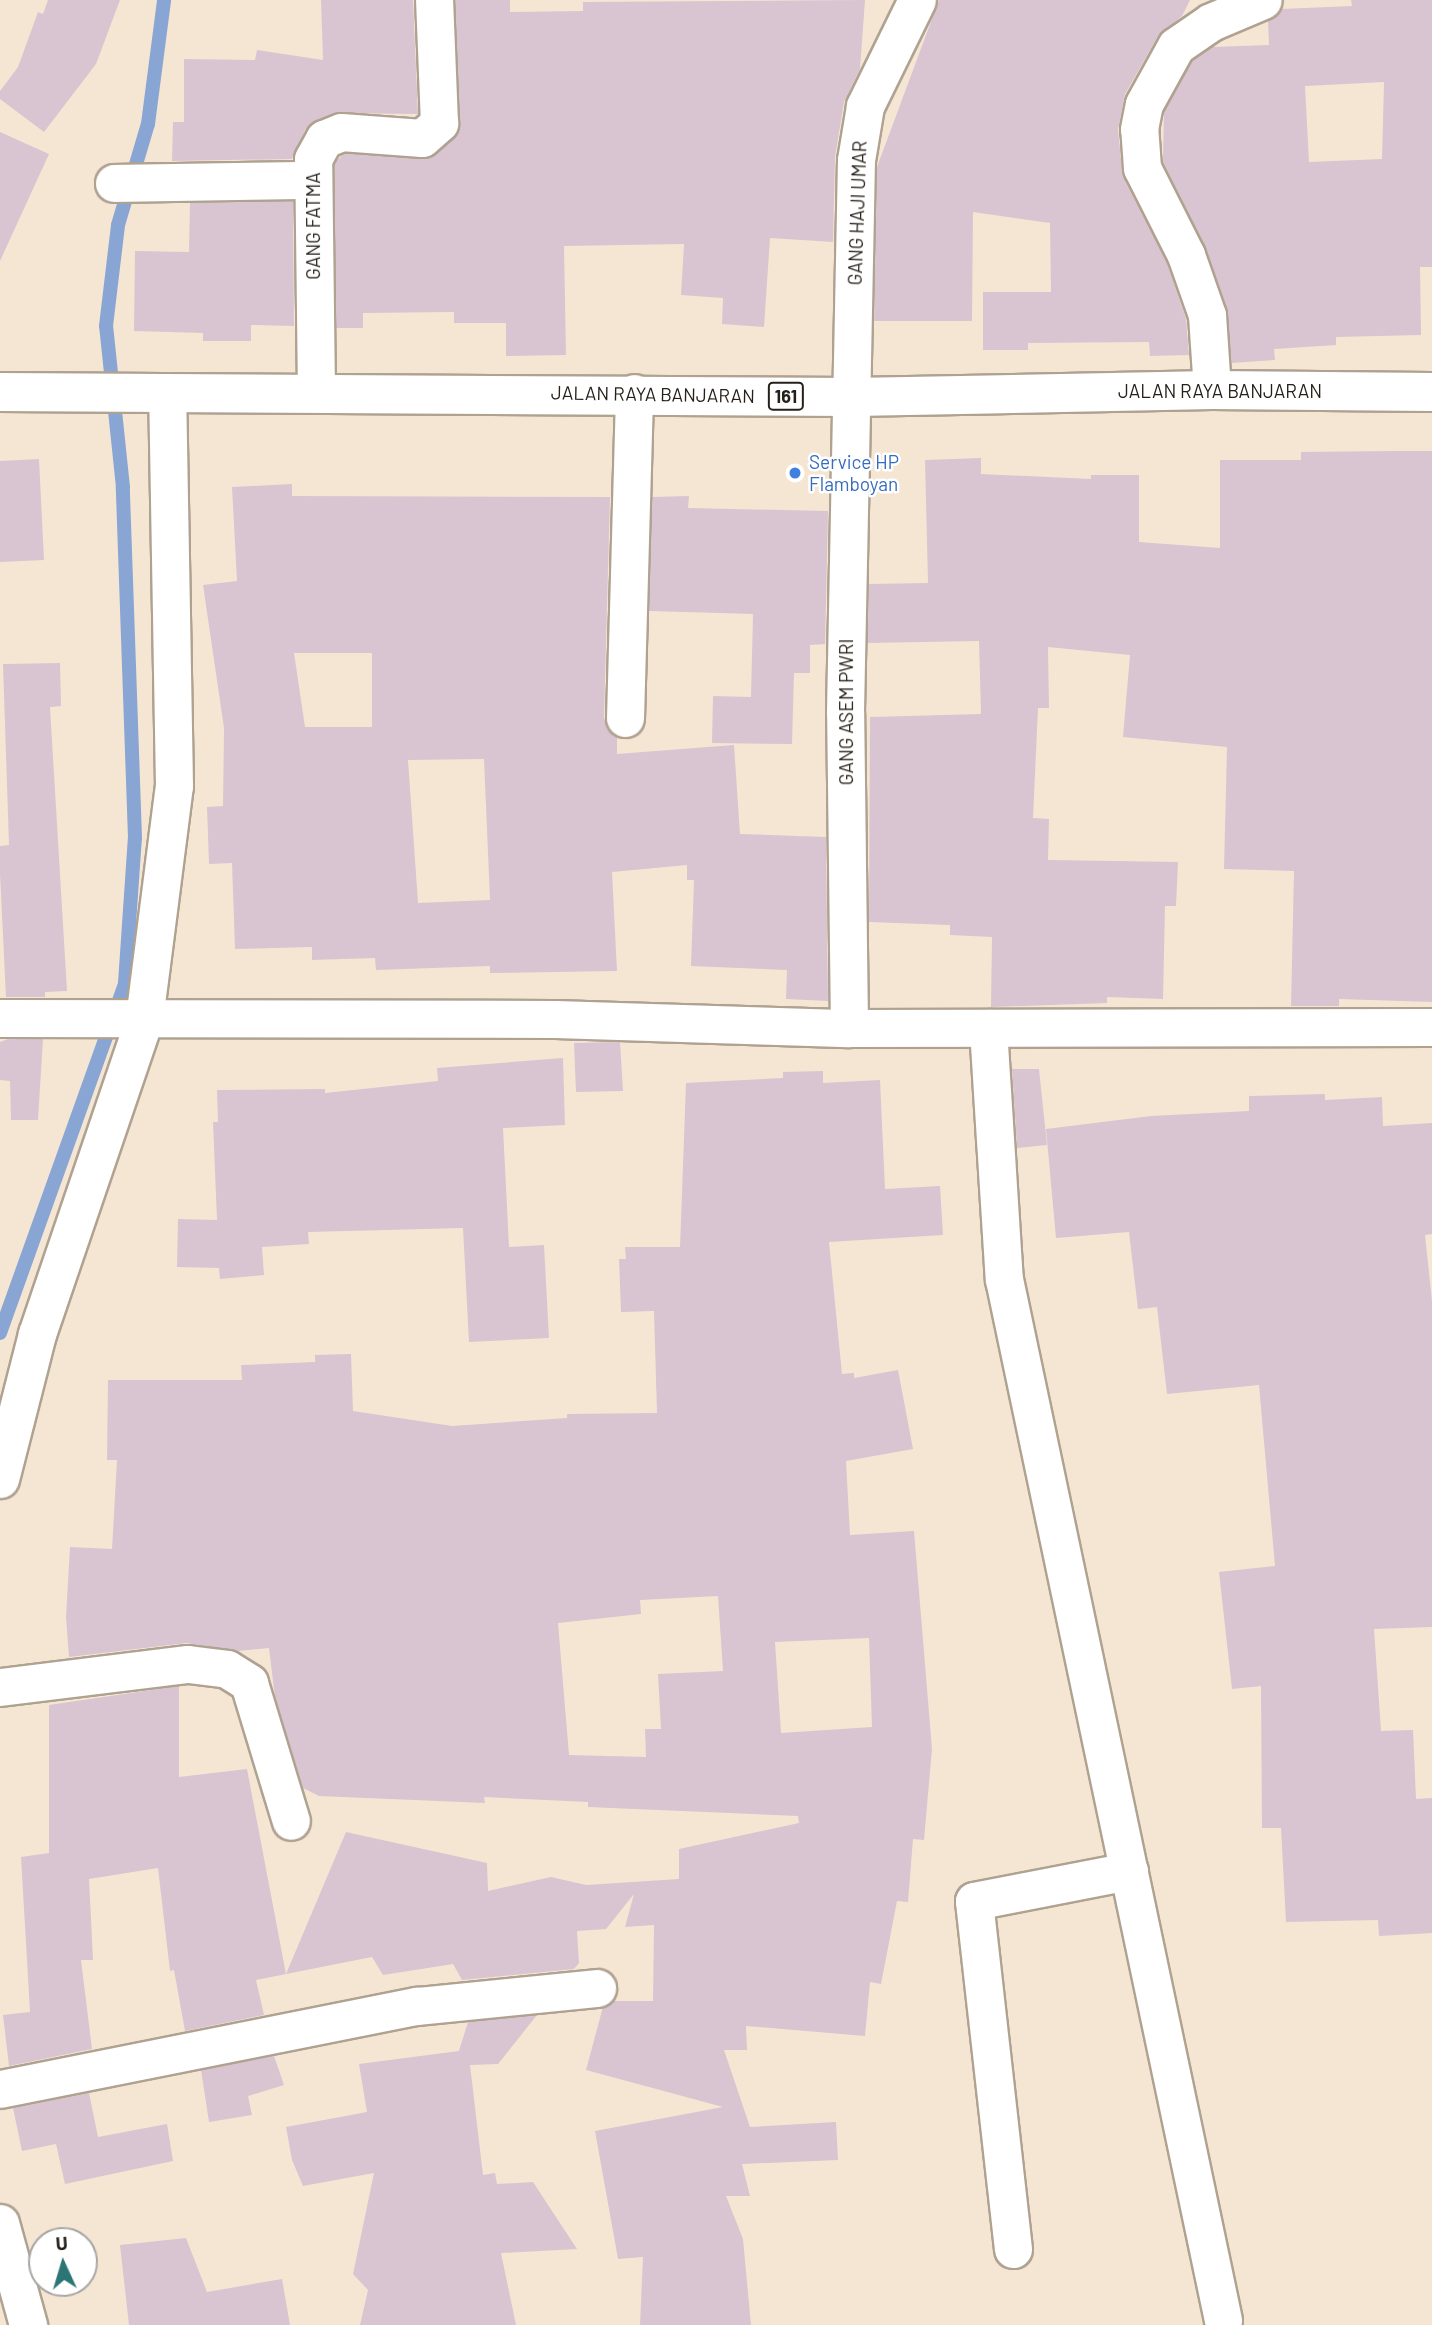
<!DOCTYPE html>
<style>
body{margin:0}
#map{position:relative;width:1432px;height:2325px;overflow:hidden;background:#f5e6d4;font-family:Barlow,sans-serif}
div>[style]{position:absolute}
.stream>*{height:14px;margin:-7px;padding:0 7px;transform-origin:7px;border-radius:7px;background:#89a5d3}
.building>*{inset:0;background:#d9c4d1}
.roads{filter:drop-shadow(2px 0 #b0a291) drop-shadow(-2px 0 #b0a291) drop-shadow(0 2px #b0a291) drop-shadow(0 -2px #b0a291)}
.minor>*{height:37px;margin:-18.5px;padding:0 18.5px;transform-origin:18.5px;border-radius:18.5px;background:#fff}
.primary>*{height:38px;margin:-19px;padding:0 19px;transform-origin:19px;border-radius:19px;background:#fff}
.dots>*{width:19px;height:19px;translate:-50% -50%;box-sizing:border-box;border:4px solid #fff;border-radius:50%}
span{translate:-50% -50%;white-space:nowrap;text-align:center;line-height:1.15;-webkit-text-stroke:5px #fff;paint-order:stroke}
.shield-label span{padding:2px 5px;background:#fff;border:2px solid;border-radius:5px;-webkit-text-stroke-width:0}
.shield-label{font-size:18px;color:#26201a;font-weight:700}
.street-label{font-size:19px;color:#26201a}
.shop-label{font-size:19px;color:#366cbe}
.left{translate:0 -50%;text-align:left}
.north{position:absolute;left:28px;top:2227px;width:70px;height:70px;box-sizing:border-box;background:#fff;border:2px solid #a8a6a3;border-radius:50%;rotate:356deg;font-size:19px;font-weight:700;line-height:28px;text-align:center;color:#26201a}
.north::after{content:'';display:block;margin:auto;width:24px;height:32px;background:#2b7575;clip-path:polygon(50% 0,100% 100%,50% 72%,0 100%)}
</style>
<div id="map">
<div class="stream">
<div style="left:0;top:1333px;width:372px;rotate:-70.3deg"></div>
<div style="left:125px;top:983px;width:145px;rotate:-86.1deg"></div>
<div style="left:135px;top:838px;width:351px;rotate:-92deg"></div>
<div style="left:123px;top:487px;width:162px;rotate:-96deg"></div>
<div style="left:106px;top:326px;width:102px;rotate:-83.2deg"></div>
<div style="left:118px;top:225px;width:105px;rotate:-73.5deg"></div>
<div style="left:148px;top:124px;width:125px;rotate:-82.6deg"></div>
</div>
<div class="building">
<div style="clip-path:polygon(48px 0,120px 0,96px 64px,44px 132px,0 99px,0 91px,18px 67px,38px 12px,43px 14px)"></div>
<div style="clip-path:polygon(321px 0,413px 0,418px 114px,333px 113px,306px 128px,292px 159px,172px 161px,173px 122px,184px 122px,184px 59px,255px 60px,257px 50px,323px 60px)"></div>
<div style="clip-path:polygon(455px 0,510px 0,510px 12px,583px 11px,583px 2px,865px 0,860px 69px,844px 102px,835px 157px,833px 242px,770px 238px,764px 327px,722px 324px,723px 298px,681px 295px,684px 244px,564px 246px,566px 355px,506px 356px,506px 323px,454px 323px,454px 312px,363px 313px,363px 328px,336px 328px,334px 164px,344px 153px,428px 158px,453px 138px,460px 122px)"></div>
<div style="clip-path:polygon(939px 0,1190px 0,1182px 16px,1158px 36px,1125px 94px,1118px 130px,1123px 177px,1167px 263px,1186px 319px,1189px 355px,1150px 356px,1149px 342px,1028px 343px,1028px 350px,983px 350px,983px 292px,1051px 292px,1050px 223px,973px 212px,972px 321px,874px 321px,877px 167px)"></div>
<div style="clip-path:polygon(evenodd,1351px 0,1432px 0,1432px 267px,1420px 267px,1421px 335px,1336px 337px,1336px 345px,1274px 349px,1275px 360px,1231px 363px,1227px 308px,1205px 246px,1163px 162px,1164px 111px,1192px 60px,1212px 47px,1269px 45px,1268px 21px,1281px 9px,1352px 6px,1351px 0,1384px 82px,1382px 159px,1309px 162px,1305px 86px,1384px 82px)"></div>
<div style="clip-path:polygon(0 132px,49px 154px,0 261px)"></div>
<div style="clip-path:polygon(293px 201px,294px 326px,251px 325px,251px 341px,203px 341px,203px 333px,134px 331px,135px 251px,189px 252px,190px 203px)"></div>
<div style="clip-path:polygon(1396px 451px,1432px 451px,1432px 1002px,1339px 999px,1339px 1006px,1291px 1006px,1294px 871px,1224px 869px,1227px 747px,1123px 737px,1130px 655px,1048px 647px,1049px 708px,1038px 708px,1033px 818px,1049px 819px,1048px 860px,1178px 862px,1176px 906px,1165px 906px,1163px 999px,1107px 997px,1107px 1003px,991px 1007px,992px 937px,950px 935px,950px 925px,869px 922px,870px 717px,981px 714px,979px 641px,867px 643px,869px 584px,928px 583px,925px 460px,981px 458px,981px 474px,1091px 479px,1091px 475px,1139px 475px,1139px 542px,1220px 548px,1220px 460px,1301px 460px,1301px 452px)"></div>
<div style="clip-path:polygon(39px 459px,44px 560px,0 562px,0 461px)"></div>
<div style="clip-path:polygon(evenodd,292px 484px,292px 496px,610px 497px,604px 717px,607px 729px,617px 737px,617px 754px,734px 745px,740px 834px,826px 837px,828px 1001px,786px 999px,787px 970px,691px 966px,694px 880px,687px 880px,687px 865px,612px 872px,617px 971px,490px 973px,490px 966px,376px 970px,375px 958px,312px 960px,312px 947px,235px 949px,232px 863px,209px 864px,207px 807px,223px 806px,224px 728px,203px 585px,237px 581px,232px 487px,292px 484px,294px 653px,372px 653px,372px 727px,305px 727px,294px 653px,292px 484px,484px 759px,490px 900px,418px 903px,408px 760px,484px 759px)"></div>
<div style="clip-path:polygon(689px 496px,688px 508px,828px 511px,825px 644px,810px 645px,810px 673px,794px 673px,792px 744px,712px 743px,713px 696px,751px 697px,753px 614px,649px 611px,652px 497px)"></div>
<div style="clip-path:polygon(60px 663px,61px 706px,50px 707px,67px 991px,45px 992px,45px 997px,6px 997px,0 874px,0 846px,9px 845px,3px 664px)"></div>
<div style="clip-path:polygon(8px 1039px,43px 1039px,38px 1120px,11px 1120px,10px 1081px,0 1080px,0 1042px)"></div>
<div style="clip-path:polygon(620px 1042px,623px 1091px,576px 1092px,574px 1043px)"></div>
<div style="clip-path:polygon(563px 1058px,565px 1125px,503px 1128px,509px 1247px,544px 1245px,549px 1338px,469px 1342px,463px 1228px,308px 1232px,309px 1244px,262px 1247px,264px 1275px,220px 1279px,219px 1268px,177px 1267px,178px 1219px,217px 1220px,213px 1122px,218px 1122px,217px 1090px,325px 1089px,325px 1093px,438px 1081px,437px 1068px)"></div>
<div style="clip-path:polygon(1012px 1069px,1039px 1069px,1047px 1145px,1017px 1148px)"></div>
<div style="clip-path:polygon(evenodd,823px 1071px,823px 1083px,880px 1080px,885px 1189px,940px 1186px,943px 1235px,829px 1242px,842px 1374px,854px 1373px,854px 1378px,898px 1370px,913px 1449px,846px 1461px,850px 1535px,914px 1531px,932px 1749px,924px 1840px,913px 1839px,908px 1902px,897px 1901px,881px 1984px,870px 1982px,865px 2036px,746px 2026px,747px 2050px,724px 2050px,750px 2127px,836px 2122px,838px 2160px,742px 2164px,750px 2196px,726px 2196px,743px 2239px,751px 2325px,640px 2325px,643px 2257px,618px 2259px,595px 2131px,723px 2107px,586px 2070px,603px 2007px,613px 2001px,653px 2001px,654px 1925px,625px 1927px,634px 1894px,606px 1929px,577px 1931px,579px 1963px,574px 1969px,462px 1980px,453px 1964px,383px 1975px,372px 1957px,286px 1974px,346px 1832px,487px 1863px,488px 1891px,551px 1877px,586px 1885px,679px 1879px,679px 1849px,799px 1823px,798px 1816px,588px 1807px,588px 1802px,524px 1799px,484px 1797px,485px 1803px,319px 1796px,303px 1788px,275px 1697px,269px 1648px,238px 1651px,186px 1643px,69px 1657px,66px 1617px,70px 1547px,112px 1549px,117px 1460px,107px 1460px,108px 1380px,242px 1380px,241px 1365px,315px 1362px,315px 1355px,351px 1354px,353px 1411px,452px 1426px,567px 1418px,567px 1414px,657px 1413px,654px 1311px,621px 1312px,619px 1259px,626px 1259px,625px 1247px,680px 1247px,686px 1083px,783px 1078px,783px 1072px,823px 1071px,718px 1596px,723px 1671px,658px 1674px,661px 1729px,645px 1729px,646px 1757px,569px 1755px,558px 1623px,641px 1614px,640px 1600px,718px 1596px,823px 1071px,869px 1638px,872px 1727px,781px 1733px,775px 1642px,869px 1638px)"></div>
<div style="clip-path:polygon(1325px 1094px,1325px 1100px,1382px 1097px,1383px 1126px,1432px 1123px,1432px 1234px,1425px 1235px,1432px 1301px,1432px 1627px,1374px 1629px,1381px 1731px,1413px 1730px,1416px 1799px,1432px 1798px,1432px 1933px,1379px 1936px,1378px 1920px,1286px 1922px,1281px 1828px,1262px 1828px,1261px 1686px,1232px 1689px,1219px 1572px,1275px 1566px,1259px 1385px,1167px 1394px,1157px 1307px,1138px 1309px,1129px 1232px,1056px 1238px,1046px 1129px,1151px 1116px,1249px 1111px,1249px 1096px)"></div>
<div style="clip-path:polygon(179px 1686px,179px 1777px,247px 1769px,286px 1974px,256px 1980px,264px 2015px,185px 2031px,174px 1970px,170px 1971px,158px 1868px,89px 1879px,93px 1960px,81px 1960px,92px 2049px,9px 2066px,3px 2015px,30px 2012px,21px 1857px,49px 1853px,49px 1705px)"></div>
<div style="clip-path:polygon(537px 2015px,498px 2064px,470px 2065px,483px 2175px,495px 2173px,497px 2184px,533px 2182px,577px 2249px,501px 2253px,516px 2325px,360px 2325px,368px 2290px,353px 2274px,374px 2173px,303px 2186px,292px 2160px,286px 2127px,367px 2112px,359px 2064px,459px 2051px,468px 2022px)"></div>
<div style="clip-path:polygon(274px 2056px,284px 2085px,248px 2096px,252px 2115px,209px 2122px,201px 2070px)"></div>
<div style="clip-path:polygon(89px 2093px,98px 2137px,167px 2124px,173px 2161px,65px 2184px,56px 2144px,22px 2151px,13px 2108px)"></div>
<div style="clip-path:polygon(186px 2238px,207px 2292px,282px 2279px,290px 2325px,129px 2325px,120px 2245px)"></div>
</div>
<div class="roads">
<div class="minor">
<div style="left:114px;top:183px;width:198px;rotate:-0.9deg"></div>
<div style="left:1212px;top:390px;width:75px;rotate:-93.8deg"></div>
<div style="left:1207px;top:315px;width:64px;rotate:-109.3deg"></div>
<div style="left:1186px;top:255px;width:97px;rotate:-116.8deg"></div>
<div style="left:1142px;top:168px;width:39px;rotate:-94deg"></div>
<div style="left:1139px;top:129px;width:25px;rotate:-79deg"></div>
<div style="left:1144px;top:104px;width:66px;rotate:-61.1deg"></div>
<div style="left:1176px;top:46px;width:42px;rotate:-34.4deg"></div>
<div style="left:1211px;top:22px;width:56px;rotate:-22.9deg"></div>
<div style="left:316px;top:393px;width:234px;rotate:-90.7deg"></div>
<div style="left:313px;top:159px;width:23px;rotate:-61deg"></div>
<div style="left:324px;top:139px;width:18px;rotate:-22deg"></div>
<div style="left:341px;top:132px;width:81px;rotate:4.2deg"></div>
<div style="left:422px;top:138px;width:23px;rotate:-41deg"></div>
<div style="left:439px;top:123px;width:123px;rotate:-92.3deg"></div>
<div style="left:625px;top:718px;width:325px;rotate:-88.4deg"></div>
<div style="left:0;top:1018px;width:555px;rotate:0.1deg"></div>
<div style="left:555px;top:1019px;width:294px;rotate:1.8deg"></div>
<div style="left:849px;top:1028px;width:583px;rotate:-0.1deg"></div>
<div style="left:849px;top:1028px;width:316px;rotate:-90.7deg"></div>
<div style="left:845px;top:712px;width:552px;rotate:-88.86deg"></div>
<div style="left:856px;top:160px;width:55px;rotate:-80.5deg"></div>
<div style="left:865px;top:106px;width:118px;rotate:-63.9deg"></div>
<div style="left:988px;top:1028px;width:252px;rotate:86.4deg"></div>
<div style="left:1004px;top:1279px;width:1064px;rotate:78.12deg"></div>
<div style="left:0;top:1479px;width:150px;rotate:-75.7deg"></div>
<div style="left:37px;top:1334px;width:333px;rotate:-71.2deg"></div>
<div style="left:144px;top:1019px;width:235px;rotate:-82.7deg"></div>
<div style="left:174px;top:786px;width:392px;rotate:-91deg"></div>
<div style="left:0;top:1687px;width:189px;rotate:-7deg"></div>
<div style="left:188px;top:1664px;width:39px;rotate:7deg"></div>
<div style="left:227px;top:1669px;width:26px;rotate:32deg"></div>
<div style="left:249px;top:1683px;width:144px;rotate:73.1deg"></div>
<div style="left:0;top:2089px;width:425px;rotate:-11.3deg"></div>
<div style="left:417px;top:2006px;width:181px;rotate:-5.7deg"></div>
<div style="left:0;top:2223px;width:106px;rotate:74.6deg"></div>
<div style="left:1013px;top:2249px;width:350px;rotate:-96.4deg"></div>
<div style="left:974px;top:1901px;width:158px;rotate:-11deg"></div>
</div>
<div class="primary">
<div style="left:0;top:392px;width:853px;rotate:0.34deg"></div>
<div style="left:853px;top:397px;width:359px;rotate:-1.1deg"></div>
<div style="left:1212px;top:390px;width:220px;rotate:0.5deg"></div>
</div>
</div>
<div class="dots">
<div style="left:795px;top:473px;background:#3f7fe0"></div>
</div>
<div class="shield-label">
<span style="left:786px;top:396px">161</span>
</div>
<div class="street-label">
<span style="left:857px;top:213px;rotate:-88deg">GANG HAJI UMAR</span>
<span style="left:313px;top:226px;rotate:-90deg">GANG FATMA</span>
<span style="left:1220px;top:391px">JALAN RAYA BANJARAN</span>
<span style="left:653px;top:394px;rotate:1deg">JALAN RAYA BANJARAN</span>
<span style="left:846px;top:712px;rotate:-90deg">GANG ASEM PWRI</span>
</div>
<div class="shop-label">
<span class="left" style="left:809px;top:473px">Service HP<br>Flamboyan</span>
</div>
<div class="north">U</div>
</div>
